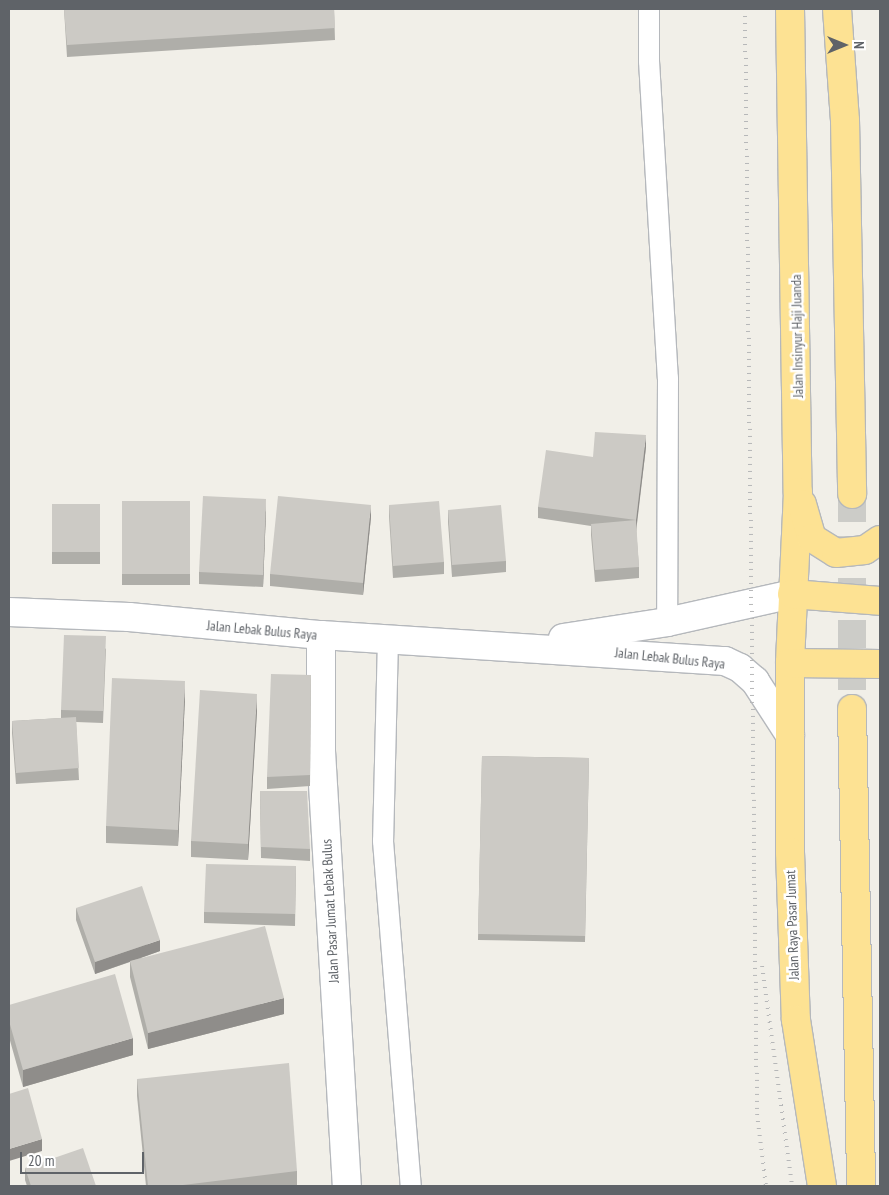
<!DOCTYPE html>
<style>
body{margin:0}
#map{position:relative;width:889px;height:1195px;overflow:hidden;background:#f1efe8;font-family:"PT Sans Narrow",sans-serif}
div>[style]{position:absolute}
.highway-tunnel>*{height:28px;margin-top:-14px;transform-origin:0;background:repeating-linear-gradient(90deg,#ccccc8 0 28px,transparent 0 42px)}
.roads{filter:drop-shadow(1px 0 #b5b8bc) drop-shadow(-1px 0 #b5b8bc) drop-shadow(0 1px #b5b8bc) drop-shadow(0 -1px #b5b8bc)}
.lane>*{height:20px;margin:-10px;padding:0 10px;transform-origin:10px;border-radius:10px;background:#fff}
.street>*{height:28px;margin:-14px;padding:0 14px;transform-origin:14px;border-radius:14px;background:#fff}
.secondary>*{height:28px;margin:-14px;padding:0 14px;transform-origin:14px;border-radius:14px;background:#fff}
.highway>*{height:28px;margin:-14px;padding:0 14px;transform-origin:14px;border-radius:14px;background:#fde293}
.rail>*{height:4px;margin-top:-2px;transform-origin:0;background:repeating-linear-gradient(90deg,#b6b7b8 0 1px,transparent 0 7px)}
.wall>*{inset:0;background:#afaea9}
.shaded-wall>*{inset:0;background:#8f8d8a}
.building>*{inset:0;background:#cccac5}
span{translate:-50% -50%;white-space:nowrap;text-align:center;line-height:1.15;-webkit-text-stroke:5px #fff;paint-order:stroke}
.street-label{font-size:14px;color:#5f6368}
.frame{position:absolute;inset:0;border:10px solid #5f6368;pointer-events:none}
.north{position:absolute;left:819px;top:20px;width:50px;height:50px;-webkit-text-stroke:4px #fff;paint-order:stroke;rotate:90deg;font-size:14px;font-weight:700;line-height:20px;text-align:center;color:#5f6368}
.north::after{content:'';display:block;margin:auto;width:18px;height:22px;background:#5f6368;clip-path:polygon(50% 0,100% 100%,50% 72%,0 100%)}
.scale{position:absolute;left:20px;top:1152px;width:124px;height:22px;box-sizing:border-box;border:2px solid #5f6368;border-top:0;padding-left:6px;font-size:15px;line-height:18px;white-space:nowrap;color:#5f6368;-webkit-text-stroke:4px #fff;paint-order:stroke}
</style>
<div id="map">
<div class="highway-tunnel">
<div style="left:852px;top:494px;width:215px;rotate:90deg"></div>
</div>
<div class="roads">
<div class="lane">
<div style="left:649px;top:9px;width:52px;rotate:90deg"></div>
<div style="left:649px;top:61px;width:318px;rotate:86.6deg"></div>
<div style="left:668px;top:378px;width:244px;rotate:90.2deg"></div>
<div style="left:388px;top:639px;width:202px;rotate:91.4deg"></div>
<div style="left:383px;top:841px;width:346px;rotate:85.4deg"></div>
</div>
<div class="street">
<div style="left:321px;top:635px;width:116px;rotate:90deg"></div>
<div style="left:321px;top:751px;width:436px;rotate:86.6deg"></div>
</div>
<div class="secondary">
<div style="left:9px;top:612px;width:120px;rotate:2.4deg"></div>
<div style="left:129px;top:617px;width:193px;rotate:5.4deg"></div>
<div style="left:321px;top:635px;width:405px;rotate:3.7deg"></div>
<div style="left:725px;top:661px;width:17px;rotate:25deg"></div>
<div style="left:740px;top:668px;width:20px;rotate:41deg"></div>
<div style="left:755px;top:681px;width:64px;rotate:57.1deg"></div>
<div style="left:563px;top:638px;width:105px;rotate:-8.7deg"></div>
<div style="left:667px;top:622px;width:128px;rotate:-12.6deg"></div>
</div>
<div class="highway">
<div style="left:790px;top:9px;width:483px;rotate:89.1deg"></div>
<div style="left:798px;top:492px;width:171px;rotate:92.7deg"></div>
<div style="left:790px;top:663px;width:189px;rotate:90deg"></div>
<div style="left:790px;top:852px;width:168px;rotate:88deg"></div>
<div style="left:796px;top:1020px;width:168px;rotate:81.1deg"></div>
<div style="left:837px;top:9px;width:111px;rotate:85.9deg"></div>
<div style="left:845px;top:120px;width:374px;rotate:88.9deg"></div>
<div style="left:802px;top:504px;width:35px;rotate:74deg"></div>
<div style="left:812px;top:538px;width:28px;rotate:32deg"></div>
<div style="left:836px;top:553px;width:29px;rotate:-6deg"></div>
<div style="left:865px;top:550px;width:18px;rotate:-34deg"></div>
<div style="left:792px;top:594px;width:88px;rotate:4.5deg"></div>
<div style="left:790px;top:663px;width:90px;rotate:0.6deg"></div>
<div style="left:852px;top:709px;width:477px;rotate:88.9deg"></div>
</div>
</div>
<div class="rail">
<div style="left:745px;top:9px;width:1105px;rotate:89.38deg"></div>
<div style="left:757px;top:1114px;width:73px;rotate:82.9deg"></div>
<div style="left:762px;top:966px;width:222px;rotate:82.2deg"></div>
</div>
<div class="wall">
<div style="clip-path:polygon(64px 9px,334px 9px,335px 40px,67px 57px)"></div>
<div style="clip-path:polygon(646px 447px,636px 528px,639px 567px,639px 578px,595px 582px,591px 535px,591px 526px,538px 518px,538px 507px,593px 457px)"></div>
<div style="clip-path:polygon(122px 501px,190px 501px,190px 585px,122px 585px)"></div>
<div style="clip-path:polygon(52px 504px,100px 504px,100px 564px,52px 564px)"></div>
<div style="clip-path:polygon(389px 505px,444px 562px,444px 574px,393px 578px,389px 516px)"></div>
<div style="clip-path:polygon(448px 510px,506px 561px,506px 572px,452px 577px,448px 522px)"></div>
<div style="clip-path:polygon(266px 511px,263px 587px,199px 584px,199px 572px)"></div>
<div style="clip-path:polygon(371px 517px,363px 595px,270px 586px,270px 574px)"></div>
<div style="clip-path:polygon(106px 648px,103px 723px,76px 722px,79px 780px,16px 784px,12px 733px,12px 721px,61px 718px,61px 710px)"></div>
<div style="clip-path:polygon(311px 675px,310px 786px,267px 789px,267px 777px)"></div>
<div style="clip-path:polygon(185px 698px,178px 846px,106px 843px,106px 826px)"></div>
<div style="clip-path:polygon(257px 711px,248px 860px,191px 857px,191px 841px)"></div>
<div style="clip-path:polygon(482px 756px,589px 758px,585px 942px,478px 940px)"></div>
<div style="clip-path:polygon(260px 791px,310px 849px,310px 861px,261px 858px)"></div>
<div style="clip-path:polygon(296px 866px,295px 926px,204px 923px,204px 912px)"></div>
<div style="clip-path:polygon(76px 908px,160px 951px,141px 958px,284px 1014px,148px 1049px,130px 977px,130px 962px,95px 974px,76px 920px)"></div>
<div style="clip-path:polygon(9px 1005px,133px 1055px,23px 1087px,9px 1037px)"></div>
<div style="clip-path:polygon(137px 1079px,297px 1171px,297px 1186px,146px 1186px,137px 1096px)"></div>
<div style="clip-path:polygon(25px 1168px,96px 1186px,27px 1186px,25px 1180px)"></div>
</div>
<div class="shaded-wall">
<div style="clip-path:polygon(646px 435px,646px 447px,636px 532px,636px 520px)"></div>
<div style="clip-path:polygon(266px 499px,266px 511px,263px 587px,263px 575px)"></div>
<div style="clip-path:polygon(371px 505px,371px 517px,363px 595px,363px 583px)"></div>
<div style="clip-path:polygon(185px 681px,185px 698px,178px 846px,178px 830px)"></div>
<div style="clip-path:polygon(257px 694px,257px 711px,248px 860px,248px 844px)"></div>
<div style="clip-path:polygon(160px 940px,160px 951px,95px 974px,95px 962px)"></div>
<div style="clip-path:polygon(284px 998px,284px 1014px,148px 1049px,148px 1033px)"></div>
<div style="clip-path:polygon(133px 1038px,133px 1055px,23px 1087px,23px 1070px)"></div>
<div style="clip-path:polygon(42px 1139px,42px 1151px,9px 1161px,9px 1149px)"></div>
</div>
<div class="building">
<div style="clip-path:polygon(64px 9px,334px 9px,335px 28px,67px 45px)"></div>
<div style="clip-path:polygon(595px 432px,646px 435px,636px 520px,639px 567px,595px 570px,591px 524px,636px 520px,538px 507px,546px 450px,593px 457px)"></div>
<div style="clip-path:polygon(203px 496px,266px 499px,263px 575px,199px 572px)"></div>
<div style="clip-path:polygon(278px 496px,371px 505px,363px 583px,270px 574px)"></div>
<div style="clip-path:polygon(122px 501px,190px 501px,190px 574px,122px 574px)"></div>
<div style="clip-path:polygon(439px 501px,444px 562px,393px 566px,389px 505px)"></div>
<div style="clip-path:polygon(52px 504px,100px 504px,100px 552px,52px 552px)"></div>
<div style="clip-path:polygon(501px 505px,506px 561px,452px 565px,448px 510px)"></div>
<div style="clip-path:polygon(64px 635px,106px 636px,103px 711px,61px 710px)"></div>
<div style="clip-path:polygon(271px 674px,311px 675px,310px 775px,267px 777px)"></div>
<div style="clip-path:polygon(112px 678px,185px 681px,178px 830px,106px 826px)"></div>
<div style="clip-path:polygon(200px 690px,257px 694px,248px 844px,191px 841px)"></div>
<div style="clip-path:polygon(76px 717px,79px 768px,16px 773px,12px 721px)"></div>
<div style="clip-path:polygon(482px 756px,589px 758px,585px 936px,478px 934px)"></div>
<div style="clip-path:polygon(260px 791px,307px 791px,310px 849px,261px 847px)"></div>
<div style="clip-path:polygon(206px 864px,296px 866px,295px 914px,204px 912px)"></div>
<div style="clip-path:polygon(142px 886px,160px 940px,95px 962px,76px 908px)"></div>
<div style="clip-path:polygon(265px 926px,284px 998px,148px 1033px,130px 961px)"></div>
<div style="clip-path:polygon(115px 974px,133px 1038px,23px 1070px,9px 1021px,9px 1005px)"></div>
<div style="clip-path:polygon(289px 1063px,297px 1171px,175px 1186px,148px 1186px,137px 1079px)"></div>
<div style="clip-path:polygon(28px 1088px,42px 1139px,9px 1149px,9px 1094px)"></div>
<div style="clip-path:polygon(83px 1148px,96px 1186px,31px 1186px,25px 1168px)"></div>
</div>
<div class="street-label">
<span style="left:797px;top:336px;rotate:-91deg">Jalan Insinyur Haji Juanda</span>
<span style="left:262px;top:630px;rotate:5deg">Jalan Lebak Bulus Raya</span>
<span style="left:670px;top:658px;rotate:6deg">Jalan Lebak Bulus Raya</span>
<span style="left:330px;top:911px;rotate:-93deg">Jalan Pasar Jumat Lebak Bulus</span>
<span style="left:792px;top:925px;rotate:-92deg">Jalan Raya Pasar Jumat</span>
</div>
<div class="frame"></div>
<div class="north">N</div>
<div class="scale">20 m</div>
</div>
